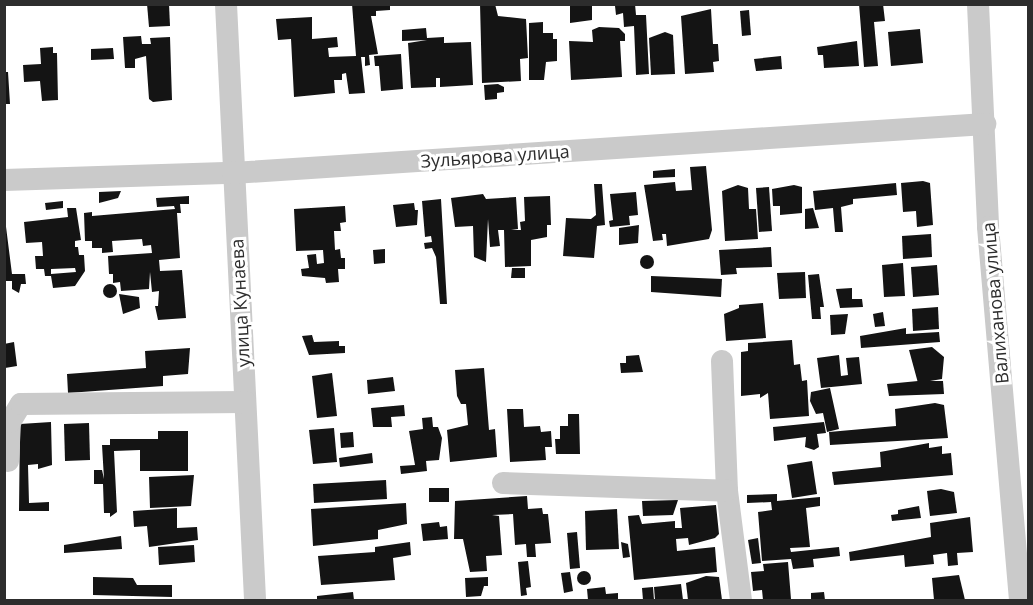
<!DOCTYPE html>
<meta charset="utf-8">
<style>
body{margin:0}
#map{position:relative;width:1033px;height:605px;overflow:hidden;background:#fff;font-family:"Open Sans",sans-serif}
div>[style]{position:absolute}
.building>*{inset:0;background:#141414}
.round{border-radius:50%}
.minor>*{height:22px;margin:-11px;padding:0 11px;transform-origin:11px;border-radius:11px;background:#cacaca}
span{translate:-50% -50%;white-space:nowrap;text-align:center;line-height:1.15;-webkit-text-stroke:6px #fff;paint-order:stroke}
.street-label{font-size:18px;color:#2d2d2d}
.frame{position:absolute;inset:0;border:6px solid #2d2d2d;pointer-events:none}
</style>
<div id="map">
<div class="building">
<div style="clip-path:polygon(147px 4px,169px 4px,170px 26px,149px 27px)"></div>
<div style="clip-path:polygon(352px 4px,390px 4px,390px 10px,376px 11px,376px 16px,371px 16px,378px 54px,369px 55px,370px 65px,365px 66px,365px 57px,361px 57px,365px 93px,349px 94px,346px 73px,342px 74px,342px 80px,334px 80px,335px 93px,294px 97px,291px 39px,278px 40px,276px 19px,312px 17px,312px 39px,337px 37px,338px 47px,328px 48px,329px 57px,356px 56px)"></div>
<div style="clip-path:polygon(480px 4px,495px 4px,498px 16px,526px 19px,528px 58px,520px 59px,521px 81px,482px 83px)"></div>
<div style="clip-path:polygon(570px 4px,592px 4px,592px 20px,570px 23px)"></div>
<div style="clip-path:polygon(635px 4px,636px 15px,646px 15px,649px 74px,636px 75px,634px 26px,624px 27px,623px 13px,616px 15px,615px 6px)"></div>
<div style="clip-path:polygon(859px 4px,883px 4px,885px 21px,874px 22px,878px 66px,864px 67px)"></div>
<div style="clip-path:polygon(711px 9px,713px 44px,718px 44px,719px 61px,713px 62px,714px 72px,685px 74px,681px 16px)"></div>
<div style="clip-path:polygon(749px 10px,751px 35px,742px 36px,740px 11px)"></div>
<div style="clip-path:polygon(543px 22px,543px 33px,553px 33px,553px 39px,557px 39px,557px 61px,546px 62px,544px 80px,529px 80px,529px 23px)"></div>
<div style="clip-path:polygon(599px 27px,619px 28px,625px 34px,625px 41px,620px 41px,622px 77px,571px 80px,569px 41px,593px 42px,592px 30px)"></div>
<div style="clip-path:polygon(426px 28px,427px 38px,444px 37px,444px 43px,471px 42px,473px 85px,440px 87px,440px 78px,436px 78px,436px 87px,411px 88px,408px 43px,427px 40px,402px 41px,402px 30px)"></div>
<div style="clip-path:polygon(920px 29px,923px 63px,891px 66px,888px 32px)"></div>
<div style="clip-path:polygon(665px 32px,673px 35px,675px 74px,651px 75px,649px 38px)"></div>
<div style="clip-path:polygon(141px 36px,142px 44px,151px 44px,150px 38px,170px 37px,172px 100px,153px 102px,149px 99px,146px 56px,135px 59px,135px 68px,125px 68px,123px 37px)"></div>
<div style="clip-path:polygon(857px 41px,859px 66px,824px 68px,823px 55px,818px 55px,817px 47px)"></div>
<div style="clip-path:polygon(53px 47px,53px 53px,57px 53px,58px 100px,42px 101px,40px 81px,24px 82px,23px 65px,41px 64px,40px 48px)"></div>
<div style="clip-path:polygon(113px 48px,114px 59px,91px 60px,91px 49px)"></div>
<div style="clip-path:polygon(401px 54px,403px 89px,381px 91px,379px 66px,375px 66px,374px 56px)"></div>
<div style="clip-path:polygon(781px 56px,782px 69px,756px 71px,754px 59px)"></div>
<div style="clip-path:polygon(4px 72px,8px 72px,10px 104px,4px 104px)"></div>
<div style="clip-path:polygon(498px 84px,504px 87px,504px 92px,497px 93px,497px 99px,485px 100px,484px 85px)"></div>
<div style="clip-path:polygon(706px 166px,712px 230px,709px 239px,667px 246px,666px 234px,662px 234px,663px 240px,653px 241px,644px 185px,675px 182px,676px 191px,692px 190px,690px 167px)"></div>
<div style="clip-path:polygon(675px 169px,675px 177px,653px 178px,653px 171px)"></div>
<div style="clip-path:polygon(923px 181px,930px 183px,933px 225px,917px 227px,916px 211px,903px 212px,901px 183px)"></div>
<div style="clip-path:polygon(896px 183px,897px 195px,853px 199px,853px 204px,841px 207px,843px 232px,835px 232px,833px 208px,815px 210px,813px 191px)"></div>
<div style="clip-path:polygon(594px 184px,602px 184px,605px 225px,597px 226px,594px 258px,563px 256px,566px 218px,591px 219px,596px 215px)"></div>
<div style="clip-path:polygon(738px 185px,748px 188px,749px 209px,756px 209px,758px 239px,725px 241px,722px 191px)"></div>
<div style="clip-path:polygon(794px 185px,802px 187px,802px 213px,780px 215px,780px 206px,773px 206px,772px 189px)"></div>
<div style="clip-path:polygon(769px 187px,772px 231px,759px 232px,756px 188px)"></div>
<div style="clip-path:polygon(121px 191px,118px 198px,99px 203px,99px 192px)"></div>
<div style="clip-path:polygon(636px 192px,638px 215px,629px 216px,630px 225px,610px 227px,609px 221px,613px 220px,610px 194px)"></div>
<div style="clip-path:polygon(483px 194px,486px 199px,516px 197px,518px 229px,511px 230px,521px 230px,520px 222px,525px 221px,524px 197px,550px 196px,551px 225px,547px 225px,547px 237px,531px 240px,531px 266px,505px 267px,504px 230px,498px 230px,500px 246px,490px 247px,488px 219px,486px 262px,474px 257px,473px 226px,455px 227px,451px 198px)"></div>
<div style="clip-path:polygon(189px 196px,189px 204px,180px 204px,181px 213px,177px 213px,180px 258px,159px 260px,160px 271px,182px 270px,186px 318px,158px 320px,155px 306px,158px 306px,159px 291px,152px 292px,150px 272px,149px 289px,121px 291px,120px 282px,113px 283px,113px 274px,109px 274px,108px 256px,152px 253px,151px 245px,143px 246px,142px 239px,112px 241px,113px 252px,102px 253px,102px 248px,92px 248px,92px 241px,85px 241px,84px 213px,92px 212px,92px 216px,175px 209px,174px 206px,157px 207px,156px 198px)"></div>
<div style="clip-path:polygon(441px 199px,447px 304px,440px 304px,436px 257px,432px 248px,425px 249px,424px 243px,432px 242px,431px 236px,425px 237px,422px 201px)"></div>
<div style="clip-path:polygon(63px 201px,63px 208px,46px 210px,45px 203px)"></div>
<div style="clip-path:polygon(414px 203px,415px 210px,418px 210px,417px 225px,396px 227px,393px 205px)"></div>
<div style="clip-path:polygon(345px 206px,346px 222px,340px 223px,341px 231px,334px 231px,335px 250px,340px 249px,341px 258px,345px 258px,345px 269px,338px 269px,339px 282px,326px 283px,325px 278px,302px 276px,301px 269px,309px 268px,307px 255px,316px 254px,317px 264px,324px 263px,323px 250px,296px 251px,294px 209px)"></div>
<div style="clip-path:polygon(evenodd,67px 208px,76px 208px,81px 240px,75px 241px,75px 247px,78px 247px,79px 255px,84px 255px,85px 271px,75px 286px,53px 288px,51px 276px,45px 276px,44px 269px,36px 269px,35px 256px,43px 256px,42px 242px,26px 243px,24px 222px,68px 217px,67px 208px,75px 268px,76px 272px,51px 274px,51px 269px,75px 268px)"></div>
<div style="clip-path:polygon(813px 208px,819px 228px,805px 229px,805px 209px)"></div>
<div style="clip-path:polygon(4px 211px,12px 274px,25px 274px,26px 284px,21px 284px,19px 293px,12px 289px,12px 281px,4px 281px)"></div>
<div style="clip-path:polygon(639px 225px,638px 243px,619px 245px,619px 228px)"></div>
<div style="clip-path:polygon(931px 234px,932px 257px,903px 259px,902px 236px)"></div>
<div style="clip-path:polygon(771px 247px,772px 267px,736px 268px,737px 274px,721px 275px,719px 250px)"></div>
<div style="clip-path:polygon(385px 249px,385px 263px,374px 264px,373px 250px)"></div>
<div class="round" style="left:640px;top:255px;width:14px;height:14px"></div>
<div style="clip-path:polygon(903px 263px,905px 296px,884px 297px,882px 265px)"></div>
<div style="clip-path:polygon(937px 265px,939px 295px,913px 297px,911px 267px)"></div>
<div style="clip-path:polygon(512px 268px,525px 268px,525px 278px,511px 278px)"></div>
<div style="clip-path:polygon(805px 272px,806px 298px,779px 299px,777px 273px)"></div>
<div style="clip-path:polygon(819px 274px,824px 307px,820px 307px,821px 319px,812px 319px,808px 275px)"></div>
<div style="clip-path:polygon(651px 276px,722px 279px,721px 297px,651px 292px)"></div>
<div class="round" style="left:103px;top:284px;width:14px;height:14px"></div>
<div style="clip-path:polygon(852px 288px,852px 299px,862px 299px,863px 307px,840px 308px,836px 289px)"></div>
<div style="clip-path:polygon(119px 294px,139px 297px,140px 308px,123px 314px)"></div>
<div style="clip-path:polygon(763px 303px,766px 338px,726px 341px,724px 314px,739px 308px,739px 305px)"></div>
<div style="clip-path:polygon(938px 307px,939px 329px,913px 331px,912px 309px)"></div>
<div style="clip-path:polygon(883px 312px,885px 326px,875px 327px,873px 314px)"></div>
<div style="clip-path:polygon(848px 314px,845px 334px,831px 335px,830px 315px)"></div>
<div style="clip-path:polygon(906px 328px,906px 334px,939px 332px,940px 342px,861px 348px,860px 336px)"></div>
<div style="clip-path:polygon(312px 335px,314px 342px,339px 341px,339px 346px,345px 346px,345px 353px,309px 355px,302px 336px)"></div>
<div style="clip-path:polygon(792px 340px,794px 365px,800px 364px,802px 381px,807px 380px,809px 416px,770px 419px,768px 393px,760px 398px,760px 394px,741px 396px,741px 352px,748px 351px,748px 343px)"></div>
<div style="clip-path:polygon(14px 342px,17px 366px,5px 368px,4px 344px)"></div>
<div style="clip-path:polygon(932px 347px,944px 357px,942px 379px,918px 383px,909px 350px)"></div>
<div style="clip-path:polygon(190px 348px,188px 374px,163px 376px,163px 386px,68px 393px,67px 374px,146px 368px,145px 351px)"></div>
<div style="clip-path:polygon(639px 355px,643px 372px,621px 373px,620px 363px,626px 363px,626px 356px)"></div>
<div style="clip-path:polygon(839px 355px,841px 376px,848px 375px,846px 358px,859px 357px,862px 384px,821px 388px,817px 358px)"></div>
<div style="clip-path:polygon(484px 368px,489px 430px,495px 429px,497px 457px,450px 462px,447px 430px,468px 425px,466px 404px,461px 404px,457px 396px,455px 370px)"></div>
<div style="clip-path:polygon(332px 373px,337px 416px,317px 418px,312px 376px)"></div>
<div style="clip-path:polygon(393px 377px,395px 391px,368px 394px,367px 380px)"></div>
<div style="clip-path:polygon(918px 381px,943px 381px,944px 394px,889px 396px,887px 384px)"></div>
<div style="clip-path:polygon(830px 388px,839px 429px,827px 432px,823px 413px,816px 414px,810px 401px,811px 392px)"></div>
<div style="clip-path:polygon(935px 403px,944px 405px,948px 438px,830px 445px,829px 432px,896px 426px,895px 409px)"></div>
<div style="clip-path:polygon(404px 405px,405px 416px,391px 417px,392px 427px,373px 427px,371px 408px)"></div>
<div style="clip-path:polygon(507px 409px,523px 409px,524px 427px,540px 426px,541px 432px,551px 431px,552px 447px,545px 447px,546px 460px,510px 462px)"></div>
<div style="clip-path:polygon(568px 414px,579px 414px,580px 454px,556px 454px,555px 439px,560px 439px,560px 426px,568px 426px)"></div>
<div style="clip-path:polygon(432px 417px,433px 427px,438px 427px,442px 438px,439px 460px,426px 461px,427px 471px,401px 474px,400px 466px,415px 465px,409px 431px,423px 429px,422px 418px)"></div>
<div style="clip-path:polygon(51px 422px,52px 465px,38px 469px,38px 464px,28px 465px,29px 503px,49px 502px,49px 511px,19px 511px,20px 424px)"></div>
<div style="clip-path:polygon(824px 422px,826px 433px,817px 434px,819px 447px,814px 450px,805px 447px,806px 437px,774px 441px,773px 427px)"></div>
<div style="clip-path:polygon(89px 423px,90px 460px,65px 461px,64px 424px)"></div>
<div style="clip-path:polygon(334px 428px,337px 462px,313px 464px,309px 430px)"></div>
<div style="clip-path:polygon(158px 431px,188px 431px,188px 471px,140px 471px,140px 450px,114px 451px,117px 512px,110px 517px,110px 513px,104px 513px,103px 484px,94px 484px,94px 470px,102px 470px,104px 479px,102px 445px,110px 445px,110px 439px,158px 439px)"></div>
<div style="clip-path:polygon(353px 432px,354px 447px,341px 448px,340px 433px)"></div>
<div style="clip-path:polygon(929px 443px,929px 448px,942px 446px,942px 454px,951px 453px,953px 475px,834px 485px,832px 472px,881px 467px,880px 452px)"></div>
<div style="clip-path:polygon(372px 453px,373px 463px,340px 467px,339px 458px)"></div>
<div style="clip-path:polygon(812px 461px,817px 494px,792px 498px,787px 465px)"></div>
<div style="clip-path:polygon(194px 475px,191px 506px,150px 508px,149px 477px)"></div>
<div style="clip-path:polygon(386px 480px,387px 499px,314px 503px,313px 484px)"></div>
<div style="clip-path:polygon(429px 488px,449px 488px,449px 502px,429px 502px)"></div>
<div style="clip-path:polygon(941px 489px,954px 492px,957px 513px,930px 516px,927px 491px)"></div>
<div style="clip-path:polygon(777px 494px,777px 501px,820px 497px,820px 506px,806px 508px,810px 547px,790px 548px,791px 552px,839px 547px,840px 556px,813px 559px,814px 567px,793px 569px,791px 559px,762px 561px,758px 512px,772px 510px,771px 502px,747px 503px,747px 495px)"></div>
<div style="clip-path:polygon(527px 496px,528px 509px,542px 508px,543px 514px,548px 514px,551px 543px,535px 544px,536px 557px,527px 557px,526px 544px,515px 545px,513px 514px,492px 515px,499px 516px,502px 555px,486px 556px,487px 571px,470px 572px,463px 539px,454px 539px,455px 501px)"></div>
<div style="clip-path:polygon(678px 500px,673px 515px,643px 516px,642px 501px)"></div>
<div style="clip-path:polygon(406px 503px,407px 524px,378px 530px,378px 539px,313px 546px,311px 509px)"></div>
<div style="clip-path:polygon(716px 505px,719px 534px,715px 538px,689px 545px,688px 538px,676px 539px,677px 551px,715px 547px,717px 572px,634px 580px,628px 516px,639px 515px,642px 524px,675px 521px,675px 528px,682px 528px,680px 508px)"></div>
<div style="clip-path:polygon(919px 506px,921px 518px,892px 521px,891px 515px,898px 514px,898px 510px)"></div>
<div style="clip-path:polygon(177px 508px,177px 528px,197px 527px,198px 540px,149px 547px,147px 526px,134px 527px,133px 511px)"></div>
<div style="clip-path:polygon(617px 509px,619px 549px,586px 550px,585px 511px)"></div>
<div style="clip-path:polygon(970px 517px,973px 552px,957px 553px,958px 565px,948px 566px,947px 553px,933px 555px,934px 564px,905px 567px,904px 555px,850px 561px,849px 552px,931px 537px,930px 523px)"></div>
<div style="clip-path:polygon(439px 522px,440px 527px,447px 526px,448px 539px,423px 541px,421px 524px)"></div>
<div style="clip-path:polygon(577px 532px,580px 568px,570px 569px,567px 533px)"></div>
<div style="clip-path:polygon(121px 536px,122px 549px,64px 553px,64px 545px)"></div>
<div style="clip-path:polygon(758px 538px,761px 563px,752px 564px,748px 540px)"></div>
<div style="clip-path:polygon(410px 542px,411px 555px,393px 558px,395px 580px,321px 585px,318px 556px,375px 552px,375px 547px)"></div>
<div style="clip-path:polygon(621px 542px,628px 544px,630px 557px,623px 558px)"></div>
<div style="clip-path:polygon(194px 545px,195px 562px,159px 565px,158px 547px)"></div>
<div style="clip-path:polygon(528px 561px,531px 587px,526px 588px,527px 595px,521px 596px,518px 562px)"></div>
<div style="clip-path:polygon(788px 562px,791px 599px,763px 600px,762px 590px,753px 591px,751px 572px,764px 571px,763px 564px)"></div>
<div class="round" style="left:577px;top:571px;width:14px;height:14px"></div>
<div style="clip-path:polygon(570px 572px,573px 591px,564px 593px,561px 573px)"></div>
<div style="clip-path:polygon(959px 575px,965px 600px,934px 600px,932px 578px)"></div>
<div style="clip-path:polygon(706px 576px,719px 577px,722px 600px,688px 600px,686px 583px)"></div>
<div style="clip-path:polygon(93px 577px,133px 578px,137px 585px,172px 585px,172px 597px,93px 595px)"></div>
<div style="clip-path:polygon(488px 577px,488px 586px,484px 586px,481px 596px,466px 597px,465px 578px)"></div>
<div style="clip-path:polygon(681px 584px,683px 600px,655px 600px,654px 587px)"></div>
<div style="clip-path:polygon(605px 587px,606px 594px,618px 593px,618px 600px,588px 600px,587px 589px)"></div>
<div style="clip-path:polygon(653px 587px,654px 600px,643px 600px,642px 588px)"></div>
<div style="clip-path:polygon(353px 592px,354px 600px,317px 600px,317px 596px)"></div>
<div style="clip-path:polygon(824px 592px,825px 600px,811px 600px,811px 593px)"></div>
</div>
<div class="minor">
<div style="left:226px;top:4px;width:597px;rotate:87.21deg"></div>
<div style="left:978px;top:4px;width:223px;rotate:87.4deg"></div>
<div style="left:988px;top:227px;width:374px;rotate:85.1deg"></div>
<div style="left:4px;top:180px;width:229px;rotate:-1.8deg"></div>
<div style="left:233px;top:173px;width:754px;rotate:-3.73deg"></div>
<div style="left:722px;top:361px;width:130px;rotate:87.8deg"></div>
<div style="left:727px;top:491px;width:110px;rotate:82.7deg"></div>
<div style="left:8px;top:461px;width:39px;rotate:-87deg"></div>
<div style="left:10px;top:422px;width:21px;rotate:-59deg"></div>
<div style="left:21px;top:404px;width:224px;rotate:-0.5deg"></div>
<div style="left:503px;top:483px;width:224px;rotate:2deg"></div>
</div>
<div class="street-label">
<span style="left:495px;top:156px;rotate:-4deg">Зульярова улица</span>
<span style="left:240px;top:303px;rotate:-93deg">улица Кунаева</span>
<span style="left:995px;top:303px;rotate:-95deg">Валиханова улица</span>
</div>
<div class="frame"></div>
</div>
